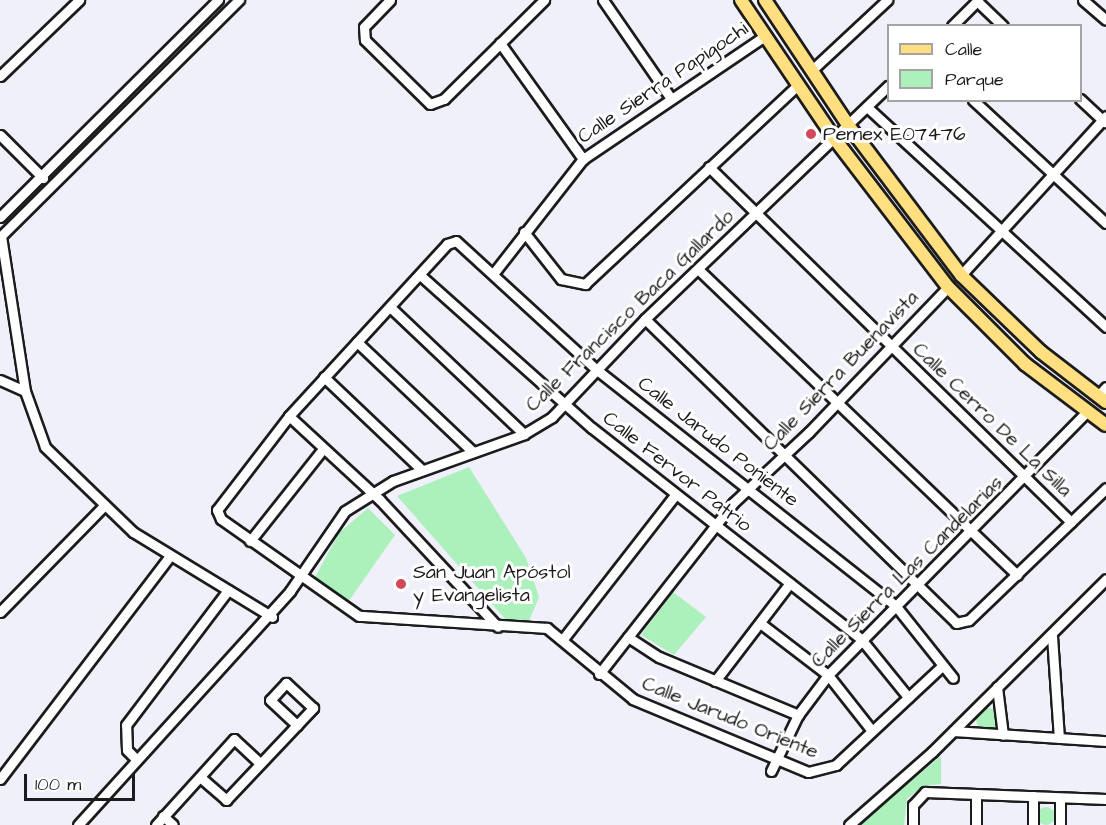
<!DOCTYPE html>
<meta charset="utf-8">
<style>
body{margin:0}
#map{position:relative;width:1106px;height:825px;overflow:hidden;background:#eff0fa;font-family:"Architects Daughter",sans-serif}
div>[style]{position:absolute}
.green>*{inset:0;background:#acf1bc}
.round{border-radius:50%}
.roads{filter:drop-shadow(2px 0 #1c1c1c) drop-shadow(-2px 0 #1c1c1c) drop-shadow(0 2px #1c1c1c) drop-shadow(0 -2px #1c1c1c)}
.minor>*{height:9px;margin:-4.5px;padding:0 4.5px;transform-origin:4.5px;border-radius:4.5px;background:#fff}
.major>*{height:12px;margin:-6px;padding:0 6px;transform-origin:6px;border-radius:6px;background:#ffdf80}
.dots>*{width:16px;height:16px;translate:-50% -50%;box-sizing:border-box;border:3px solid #fff;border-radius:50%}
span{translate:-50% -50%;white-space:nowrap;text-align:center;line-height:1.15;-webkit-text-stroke:6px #fff;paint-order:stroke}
.street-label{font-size:20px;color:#1c1c1c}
.poi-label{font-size:20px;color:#1c1c1c}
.left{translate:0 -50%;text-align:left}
.legend{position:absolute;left:887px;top:24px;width:195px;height:78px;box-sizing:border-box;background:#fff;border:2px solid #a4a4a4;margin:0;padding:8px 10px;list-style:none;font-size:18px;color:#1c1c1c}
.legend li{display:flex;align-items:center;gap:12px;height:30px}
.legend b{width:30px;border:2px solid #a4a4a4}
.scale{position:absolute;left:24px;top:774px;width:111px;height:27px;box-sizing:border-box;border:3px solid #1c1c1c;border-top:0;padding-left:8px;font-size:18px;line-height:21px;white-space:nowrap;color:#1c1c1c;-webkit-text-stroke:4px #fff;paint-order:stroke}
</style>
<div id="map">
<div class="green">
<div style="clip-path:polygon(469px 467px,526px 558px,539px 597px,529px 621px,507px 621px,397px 496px)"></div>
<div style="clip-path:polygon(368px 508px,395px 535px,346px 605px,313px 581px,339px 533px)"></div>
<div style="clip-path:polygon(673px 592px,706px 617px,674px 655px,641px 635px)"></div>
<div class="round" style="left:976px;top:708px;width:22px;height:22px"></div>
<div style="clip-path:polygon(941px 756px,941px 784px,923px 786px,907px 799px,904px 825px,858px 825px)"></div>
<div class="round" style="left:1037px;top:807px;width:18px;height:18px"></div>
</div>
<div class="roads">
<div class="minor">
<div style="left:390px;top:0;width:37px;rotate:134deg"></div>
<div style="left:364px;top:27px;width:13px;rotate:86deg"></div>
<div style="left:365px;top:40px;width:91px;rotate:44.6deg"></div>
<div style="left:430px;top:104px;width:15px;rotate:-20deg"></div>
<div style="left:444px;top:99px;width:141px;rotate:-44.7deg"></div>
<div style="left:603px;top:0;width:118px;rotate:55.4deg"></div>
<div style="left:1083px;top:0;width:30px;rotate:41deg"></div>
<div style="left:977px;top:1px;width:36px;rotate:44deg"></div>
<div style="left:952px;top:26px;width:37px;rotate:-45deg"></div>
<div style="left:500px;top:43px;width:143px;rotate:54.4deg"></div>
<div style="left:812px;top:70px;width:103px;rotate:-43deg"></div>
<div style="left:0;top:76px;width:110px;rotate:-43.9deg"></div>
<div style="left:1080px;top:99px;width:34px;rotate:43deg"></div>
<div style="left:973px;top:100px;width:181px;rotate:42.8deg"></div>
<div style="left:867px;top:107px;width:325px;rotate:42.6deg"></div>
<div style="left:0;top:135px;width:61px;rotate:45deg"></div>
<div style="left:709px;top:167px;width:507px;rotate:44.44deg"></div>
<div style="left:0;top:217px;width:308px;rotate:-44.9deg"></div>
<div style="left:524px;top:232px;width:60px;rotate:51.8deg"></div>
<div style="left:561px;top:279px;width:25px;rotate:12deg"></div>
<div style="left:585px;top:284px;width:291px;rotate:-43.1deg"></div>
<div style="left:1px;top:236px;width:157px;rotate:81.2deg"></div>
<div style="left:25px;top:391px;width:59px;rotate:70.3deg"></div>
<div style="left:45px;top:447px;width:122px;rotate:44deg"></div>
<div style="left:133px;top:532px;width:163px;rotate:31.4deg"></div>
<div style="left:0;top:237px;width:337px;rotate:-44.8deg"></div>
<div style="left:698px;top:269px;width:442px;rotate:43.8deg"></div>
<div style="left:493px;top:274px;width:146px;rotate:-52deg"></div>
<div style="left:583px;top:159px;width:220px;rotate:-34.1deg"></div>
<div style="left:420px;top:275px;width:230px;rotate:41.7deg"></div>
<div style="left:592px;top:428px;width:342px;rotate:38.1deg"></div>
<div style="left:861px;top:639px;width:75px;rotate:51deg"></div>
<div style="left:961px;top:275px;width:215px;rotate:-47.6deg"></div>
<div style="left:390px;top:307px;width:185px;rotate:43.5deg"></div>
<div style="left:645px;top:319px;width:435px;rotate:44.3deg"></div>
<div style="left:956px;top:623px;width:13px;rotate:-13deg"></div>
<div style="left:969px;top:620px;width:190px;rotate:-43.9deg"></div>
<div style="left:357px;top:342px;width:160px;rotate:43.5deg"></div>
<div style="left:324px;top:377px;width:135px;rotate:43.5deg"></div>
<div style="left:0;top:380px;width:27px;rotate:24deg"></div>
<div style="left:1098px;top:396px;width:12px;rotate:-48deg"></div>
<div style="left:289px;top:416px;width:124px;rotate:42.7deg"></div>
<div style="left:380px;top:500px;width:173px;rotate:47.1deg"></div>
<div style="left:250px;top:541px;width:117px;rotate:-51.6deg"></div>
<div style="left:0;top:612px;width:147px;rotate:-45.6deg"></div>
<div style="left:760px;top:623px;width:86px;rotate:37.4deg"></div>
<div style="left:828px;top:675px;width:71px;rotate:51.8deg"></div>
<div style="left:1052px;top:636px;width:102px;rotate:86.1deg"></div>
<div style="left:628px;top:637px;width:37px;rotate:33deg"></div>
<div style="left:659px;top:657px;width:151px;rotate:22.6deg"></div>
<div style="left:563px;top:639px;width:182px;rotate:-52.1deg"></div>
<div style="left:942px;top:666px;width:145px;rotate:137deg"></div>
<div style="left:836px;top:765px;width:29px;rotate:166deg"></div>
<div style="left:808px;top:772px;width:190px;rotate:-157.4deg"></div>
<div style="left:633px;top:699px;width:112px;rotate:-140.5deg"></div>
<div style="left:547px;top:628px;width:188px;rotate:-176.3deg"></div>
<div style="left:359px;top:616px;width:169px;rotate:-144.9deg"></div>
<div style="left:221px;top:519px;width:10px;rotate:-114deg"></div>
<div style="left:217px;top:510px;width:118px;rotate:-52.5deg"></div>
<div style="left:289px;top:416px;width:234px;rotate:-47.4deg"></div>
<div style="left:447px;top:244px;width:9px;rotate:-18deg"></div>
<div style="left:456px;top:241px;width:191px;rotate:42.5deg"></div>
<div style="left:597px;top:370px;width:380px;rotate:38.3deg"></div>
<div style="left:895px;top:605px;width:93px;rotate:51.5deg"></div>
<div style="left:599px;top:674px;width:217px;rotate:-51.9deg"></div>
<div style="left:733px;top:503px;width:104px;rotate:-43.1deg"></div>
<div style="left:809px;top:432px;width:201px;rotate:-46.2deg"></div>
<div style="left:715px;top:681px;width:123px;rotate:-52.6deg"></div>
<div style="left:997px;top:687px;width:48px;rotate:82.9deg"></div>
<div style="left:954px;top:731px;width:152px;rotate:3.8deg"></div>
<div style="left:135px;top:758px;width:11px;rotate:-135deg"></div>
<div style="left:127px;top:750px;width:25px;rotate:-92deg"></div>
<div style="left:126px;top:725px;width:169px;rotate:-52.9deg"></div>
<div style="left:771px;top:771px;width:62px;rotate:-64.3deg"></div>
<div style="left:798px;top:715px;width:50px;rotate:-53.1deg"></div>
<div style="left:828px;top:675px;width:368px;rotate:-45.5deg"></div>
<div style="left:200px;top:777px;width:35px;rotate:41deg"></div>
<div style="left:226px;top:800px;width:127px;rotate:-46.6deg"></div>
<div style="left:313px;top:708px;width:37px;rotate:-137deg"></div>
<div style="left:286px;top:683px;width:23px;rotate:133deg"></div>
<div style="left:270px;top:700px;width:37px;rotate:43deg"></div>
<div style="left:0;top:779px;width:280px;rotate:-52.7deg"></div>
<div style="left:1033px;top:796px;width:29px;rotate:90deg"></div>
<div style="left:1060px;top:798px;width:27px;rotate:90deg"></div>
<div style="left:163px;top:816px;width:13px;rotate:42deg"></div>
<div style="left:78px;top:825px;width:316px;rotate:-47.8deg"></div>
<div style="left:290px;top:591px;width:97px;rotate:-55.5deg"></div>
<div style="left:345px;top:511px;width:57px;rotate:-32deg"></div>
<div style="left:393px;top:481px;width:139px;rotate:-19.7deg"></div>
<div style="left:524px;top:434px;width:33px;rotate:-31deg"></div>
<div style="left:552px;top:417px;width:135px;rotate:-46.5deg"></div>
<div style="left:645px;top:319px;width:337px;rotate:-43.8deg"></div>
<div style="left:156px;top:825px;width:116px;rotate:-47.8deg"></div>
<div style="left:234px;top:739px;width:35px;rotate:43deg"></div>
<div style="left:849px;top:825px;width:111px;rotate:-41.3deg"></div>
<div style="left:932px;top:752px;width:245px;rotate:-44.8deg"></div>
<div style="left:913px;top:825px;width:20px;rotate:-90deg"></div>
<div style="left:913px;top:805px;width:18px;rotate:-47deg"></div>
<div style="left:925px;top:792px;width:181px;rotate:2.2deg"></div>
<div style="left:976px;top:825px;width:31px;rotate:-90deg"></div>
</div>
<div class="major">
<div style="left:741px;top:0;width:166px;rotate:56deg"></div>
<div style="left:834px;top:138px;width:188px;rotate:52.6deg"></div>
<div style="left:948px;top:287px;width:109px;rotate:45deg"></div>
<div style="left:1025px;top:364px;width:101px;rotate:37deg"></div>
<div style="left:765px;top:0;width:150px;rotate:56.4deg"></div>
<div style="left:848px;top:125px;width:188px;rotate:53deg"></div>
<div style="left:961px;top:275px;width:111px;rotate:43.9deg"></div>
<div style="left:1041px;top:352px;width:82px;rotate:37.6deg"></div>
</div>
</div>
<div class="dots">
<div style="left:811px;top:134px;background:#d1495b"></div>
<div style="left:401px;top:584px;background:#d1495b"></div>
</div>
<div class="street-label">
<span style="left:663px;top:83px;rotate:-34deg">Calle Sierra Papigochi</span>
<span style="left:630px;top:311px;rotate:-44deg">Calle Francisco Baca Gallardo</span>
<span style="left:841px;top:371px;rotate:-46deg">Calle Sierra Buenavista</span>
<span style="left:992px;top:420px;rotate:44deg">Calle Cerro De La Silla</span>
<span style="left:718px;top:442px;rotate:38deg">Calle Jarudo Poniente</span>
<span style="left:677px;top:472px;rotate:38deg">Calle Fervor Patrio</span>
<span style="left:907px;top:572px;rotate:-45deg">Calle Sierra Las Candelarias</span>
<span style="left:730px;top:718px;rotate:22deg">Calle Jarudo Oriente</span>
</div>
<div class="poi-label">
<span class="left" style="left:823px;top:134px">Pemex E07476</span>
<span class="left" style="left:413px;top:584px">San Juan Apóstol<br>y Evangelista</span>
</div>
<ul class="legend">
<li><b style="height:8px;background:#ffdf80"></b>Calle</li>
<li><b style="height:16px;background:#acf1bc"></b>Parque</li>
</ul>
<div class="scale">100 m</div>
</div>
